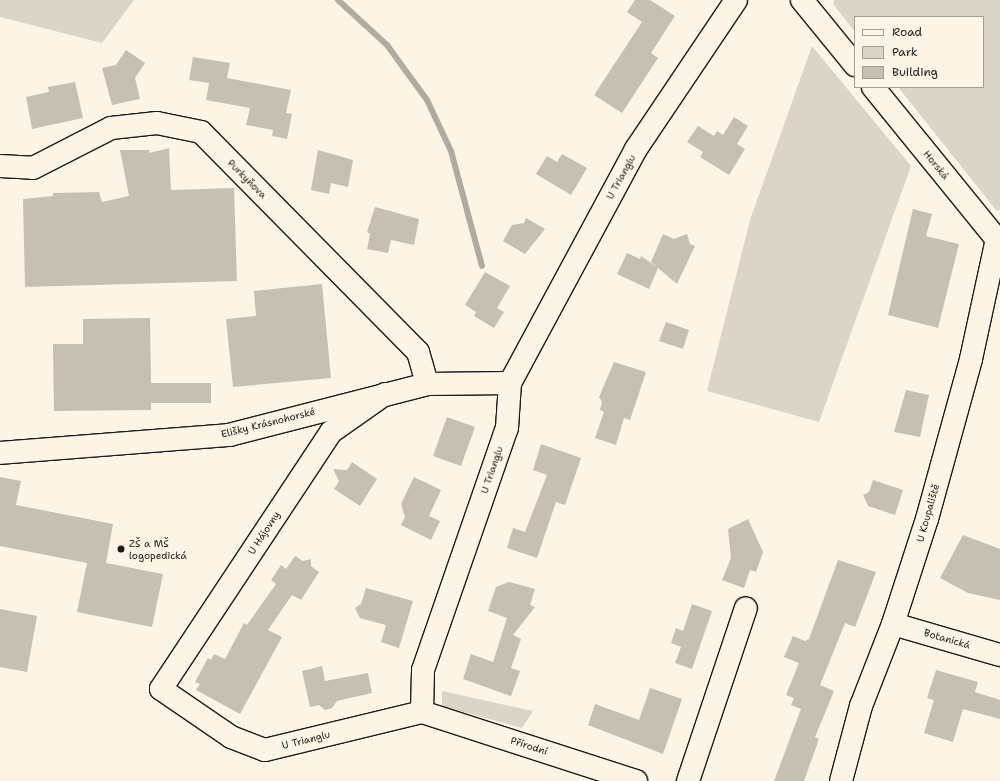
<!DOCTYPE html>
<meta charset="utf-8">
<style>
body{margin:0}
#map{position:relative;width:1000px;height:781px;overflow:hidden;background:#fcf5e5;font-family:"Shantell Sans",sans-serif}
div>[style]{position:absolute}
.green>*{inset:0;background:#dbd5c8}
.stream>*{height:6px;margin:-3px;padding:0 3px;transform-origin:3px;border-radius:3px;background:#b0aba1}
.building>*{inset:0;background:#c4c0b3}
.roads{filter:drop-shadow(1px 0 #1c1c1c) drop-shadow(-1px 0 #1c1c1c) drop-shadow(0 1px #1c1c1c) drop-shadow(0 -1px #1c1c1c)}
.street>*{height:22px;margin:-11px;padding:0 11px;transform-origin:11px;border-radius:11px;background:#fcf5e5}
.dots>*{width:11px;height:11px;translate:-50% -50%;box-sizing:border-box;border:2px solid #fcf5e5;border-radius:50%}
span{translate:-50% -50%;white-space:nowrap;text-align:center;line-height:1.15;-webkit-text-stroke:4px #fcf5e5;paint-order:stroke}
.street-label{font-size:10px;color:#1c1c1c}
.poi-label{font-size:10px;color:#1c1c1c}
.left{translate:0 -50%;text-align:left}
.legend{position:absolute;left:854px;top:16px;width:130px;height:72px;box-sizing:border-box;background:#fcf5e5;border:1px solid #a29e95;margin:0;padding:5px 7px;list-style:none;font-size:12px;color:#1c1c1c}
.legend li{display:flex;align-items:center;gap:8px;height:20px}
.legend b{width:20px;border:1px solid #a29e95}
</style>
<div id="map">
<div class="green">
<div style="clip-path:polygon(0 0,134px 0,102px 43px,0 17px)"></div>
<div style="clip-path:polygon(834px 0,1000px 0,1000px 210px,996px 210px,898px 87px,983px 87px,983px 17px,855px 17px,855px 32px,833px 4px)"></div>
<div style="clip-path:polygon(812px 46px,911px 166px,819px 422px,707px 391px,750px 220px)"></div>
<div style="clip-path:polygon(442px 691px,533px 711px,522px 728px,442px 706px)"></div>
</div>
<div class="stream">
<div style="left:338px;top:0;width:67px;rotate:42.6deg"></div>
<div style="left:387px;top:45px;width:68px;rotate:54deg"></div>
<div style="left:427px;top:100px;width:56px;rotate:64.8deg"></div>
<div style="left:451px;top:151px;width:119px;rotate:74.9deg"></div>
</div>
<div class="building">
<div style="clip-path:polygon(635px 0,650px 0,675px 16px,651px 53px,658px 58px,622px 113px,594px 95px,642px 22px,627px 12px)"></div>
<div style="clip-path:polygon(126px 50px,145px 63px,135px 78px,140px 99px,112px 105px,102px 68px,116px 65px)"></div>
<div style="clip-path:polygon(193px 57px,230px 63px,227px 78px,291px 90px,286px 113px,292px 114px,287px 139px,272px 136px,273px 130px,246px 125px,250px 108px,206px 100px,209px 83px,189px 80px)"></div>
<div style="clip-path:polygon(75px 82px,83px 118px,32px 129px,26px 97px,49px 92px,48px 87px)"></div>
<div style="clip-path:polygon(734px 117px,748px 126px,737px 144px,745px 149px,729px 175px,700px 157px,703px 152px,687px 142px,698px 126px,714px 136px,717px 131px,723px 135px)"></div>
<div style="clip-path:polygon(169px 148px,171px 190px,234px 188px,237px 281px,25px 287px,23px 199px,53px 196px,53px 193px,99px 192px,102px 202px,129px 196px,120px 150px,149px 150px,149px 153px)"></div>
<div style="clip-path:polygon(318px 150px,353px 160px,348px 187px,331px 183px,329px 194px,311px 190px)"></div>
<div style="clip-path:polygon(562px 154px,587px 168px,571px 195px,536px 174px,547px 156px,557px 162px)"></div>
<div style="clip-path:polygon(375px 207px,419px 219px,414px 245px,391px 240px,388px 253px,367px 249px,370px 234px,367px 232px)"></div>
<div style="clip-path:polygon(913px 209px,932px 214px,926px 236px,959px 244px,938px 328px,888px 315px)"></div>
<div style="clip-path:polygon(526px 218px,545px 229px,525px 254px,503px 241px,512px 225px,524px 223px)"></div>
<div style="clip-path:polygon(663px 234px,674px 239px,687px 234px,690px 244px,695px 246px,677px 284px,658px 268px,649px 289px,617px 274px,627px 253px,640px 259px,641px 256px,657px 267px,651px 262px)"></div>
<div style="clip-path:polygon(485px 272px,510px 286px,497px 308px,504px 312px,494px 328px,474px 316px,476px 312px,465px 305px)"></div>
<div style="clip-path:polygon(322px 284px,331px 378px,233px 387px,226px 319px,256px 316px,254px 291px)"></div>
<div style="clip-path:polygon(150px 318px,151px 383px,211px 383px,211px 403px,151px 403px,151px 410px,54px 411px,53px 344px,83px 344px,83px 319px)"></div>
<div style="clip-path:polygon(666px 322px,689px 330px,683px 349px,659px 341px)"></div>
<div style="clip-path:polygon(614px 362px,646px 372px,630px 420px,624px 418px,616px 445px,595px 438px,604px 412px,600px 410px,602px 402px,599px 397px)"></div>
<div style="clip-path:polygon(906px 390px,929px 395px,920px 437px,894px 432px)"></div>
<div style="clip-path:polygon(447px 417px,475px 427px,461px 466px,433px 456px)"></div>
<div style="clip-path:polygon(541px 444px,581px 458px,565px 505px,556px 502px,537px 558px,507px 548px,513px 528px,525px 532px,547px 475px,533px 470px)"></div>
<div style="clip-path:polygon(352px 462px,377px 479px,360px 506px,334px 489px,339px 481px,333px 469px,347px 470px)"></div>
<div style="clip-path:polygon(0 477px,21px 481px,16px 505px,113px 524px,106px 563px,163px 574px,152px 627px,77px 612px,87px 563px,0 546px)"></div>
<div style="clip-path:polygon(414px 477px,441px 490px,429px 516px,440px 521px,431px 540px,401px 525px,405px 517px,401px 504px)"></div>
<div style="clip-path:polygon(873px 480px,903px 490px,895px 515px,868px 506px,863px 495px,869px 492px)"></div>
<div style="clip-path:polygon(748px 519px,763px 552px,756px 572px,750px 570px,744px 588px,722px 580px,731px 558px,728px 529px)"></div>
<div style="clip-path:polygon(963px 535px,1000px 549px,1000px 600px,968px 593px,940px 578px)"></div>
<div style="clip-path:polygon(295px 556px,303px 561px,311px 559px,311px 566px,319px 572px,301px 600px,292px 595px,268px 630px,282px 637px,240px 714px,196px 690px,200px 684px,195px 682px,208px 658px,211px 660px,214px 654px,225px 659px,244px 623px,247px 625px,276px 584px,271px 580px,281px 565px,286px 569px)"></div>
<div style="clip-path:polygon(838px 560px,876px 572px,855px 627px,845px 623px,820px 685px,834px 691px,815px 737px,819px 739px,804px 781px,774px 781px,801px 709px,791px 705px,794px 698px,786px 695px,799px 663px,784px 657px,793px 636px,805px 641px,809px 639px)"></div>
<div style="clip-path:polygon(509px 582px,535px 589px,530px 605px,535px 607px,513px 635px,521px 639px,511px 668px,520px 671px,511px 696px,463px 679px,471px 654px,493px 662px,507px 618px,488px 611px,496px 587px)"></div>
<div style="clip-path:polygon(366px 588px,413px 601px,399px 648px,381px 642px,386px 625px,360px 618px,355px 608px,361px 604px)"></div>
<div style="clip-path:polygon(692px 604px,712px 611px,692px 669px,675px 663px,681px 647px,671px 643px,676px 628px,683px 631px)"></div>
<div style="clip-path:polygon(0 609px,37px 616px,27px 672px,0 667px)"></div>
<div style="clip-path:polygon(322px 666px,325px 681px,368px 673px,372px 693px,337px 701px,332px 708px,325px 710px,319px 705px,310px 707px,302px 671px)"></div>
<div style="clip-path:polygon(936px 670px,978px 682px,975px 692px,1000px 700px,1000px 719px,963px 709px,953px 742px,924px 733px,934px 700px,927px 698px)"></div>
<div style="clip-path:polygon(650px 688px,682px 699px,663px 754px,588px 725px,595px 704px,639px 720px)"></div>
</div>
<div class="roads">
<div class="street">
<div style="left:802px;top:0;width:84px;rotate:50.8deg"></div>
<div style="left:873px;top:87px;width:201px;rotate:50.9deg"></div>
<div style="left:0;top:166px;width:33px;rotate:3deg"></div>
<div style="left:33px;top:168px;width:88px;rotate:-27.1deg"></div>
<div style="left:111px;top:128px;width:46px;rotate:-6.2deg"></div>
<div style="left:157px;top:123px;width:45px;rotate:11.6deg"></div>
<div style="left:201px;top:132px;width:309px;rotate:45.4deg"></div>
<div style="left:418px;top:352px;width:33px;rotate:74deg"></div>
<div style="left:385px;top:394px;width:66px;rotate:144.9deg"></div>
<div style="left:331px;top:432px;width:308px;rotate:123.5deg"></div>
<div style="left:161px;top:689px;width:85px;rotate:34.4deg"></div>
<div style="left:231px;top:737px;width:36px;rotate:21deg"></div>
<div style="left:265px;top:750px;width:162px;rotate:-13.6deg"></div>
<div style="left:0;top:453px;width:230px;rotate:-4.5deg"></div>
<div style="left:229px;top:435px;width:204px;rotate:-14.4deg"></div>
<div style="left:427px;top:384px;width:83px;rotate:-0.7deg"></div>
<div style="left:893px;top:624px;width:111px;rotate:16.2deg"></div>
<div style="left:422px;top:712px;width:42px;rotate:-88.6deg"></div>
<div style="left:423px;top:670px;width:256px;rotate:-70.9deg"></div>
<div style="left:507px;top:428px;width:45px;rotate:-86.2deg"></div>
<div style="left:510px;top:383px;width:266px;rotate:-61.7deg"></div>
<div style="left:636px;top:149px;width:179px;rotate:-56.1deg"></div>
<div style="left:422px;top:712px;width:225px;rotate:17.9deg"></div>
<div style="left:688px;top:781px;width:182px;rotate:-71.5deg"></div>
<div style="left:841px;top:781px;width:78px;rotate:-75.1deg"></div>
<div style="left:861px;top:706px;width:88px;rotate:-68.7deg"></div>
<div style="left:893px;top:624px;width:110px;rotate:-72.1deg"></div>
<div style="left:927px;top:519px;width:166px;rotate:-74.6deg"></div>
<div style="left:971px;top:359px;width:123px;rotate:-77.8deg"></div>
</div>
</div>
<div class="dots">
<div style="left:121px;top:549px;background:#1c1c1c"></div>
</div>
<div class="street-label">
<span style="left:936px;top:165px;rotate:51deg">Horská</span>
<span style="left:621px;top:177px;rotate:-61deg">U Trianglu</span>
<span style="left:247px;top:179px;rotate:45deg">Purkyňova</span>
<span style="left:268px;top:423px;rotate:-14deg">Elišky Krásnohorské</span>
<span style="left:492px;top:470px;rotate:-71deg">U Trianglu</span>
<span style="left:928px;top:513px;rotate:-74deg">U Koupaliště</span>
<span style="left:264px;top:533px;rotate:-57deg">U Hájovny</span>
<span style="left:947px;top:639px;rotate:16deg">Botanická</span>
<span style="left:306px;top:740px;rotate:-14deg">U Trianglu</span>
<span style="left:529px;top:746px;rotate:18deg">Přírodní</span>
</div>
<div class="poi-label">
<span class="left" style="left:129px;top:549px">ZŠ a MŠ<br>logopedická</span>
</div>
<ul class="legend">
<li><b style="height:5px;background:#fcf5e5"></b>Road</li>
<li><b style="height:11px;background:#dbd5c8"></b>Park</li>
<li><b style="height:11px;background:#c4c0b3"></b>Building</li>
</ul>
</div>
